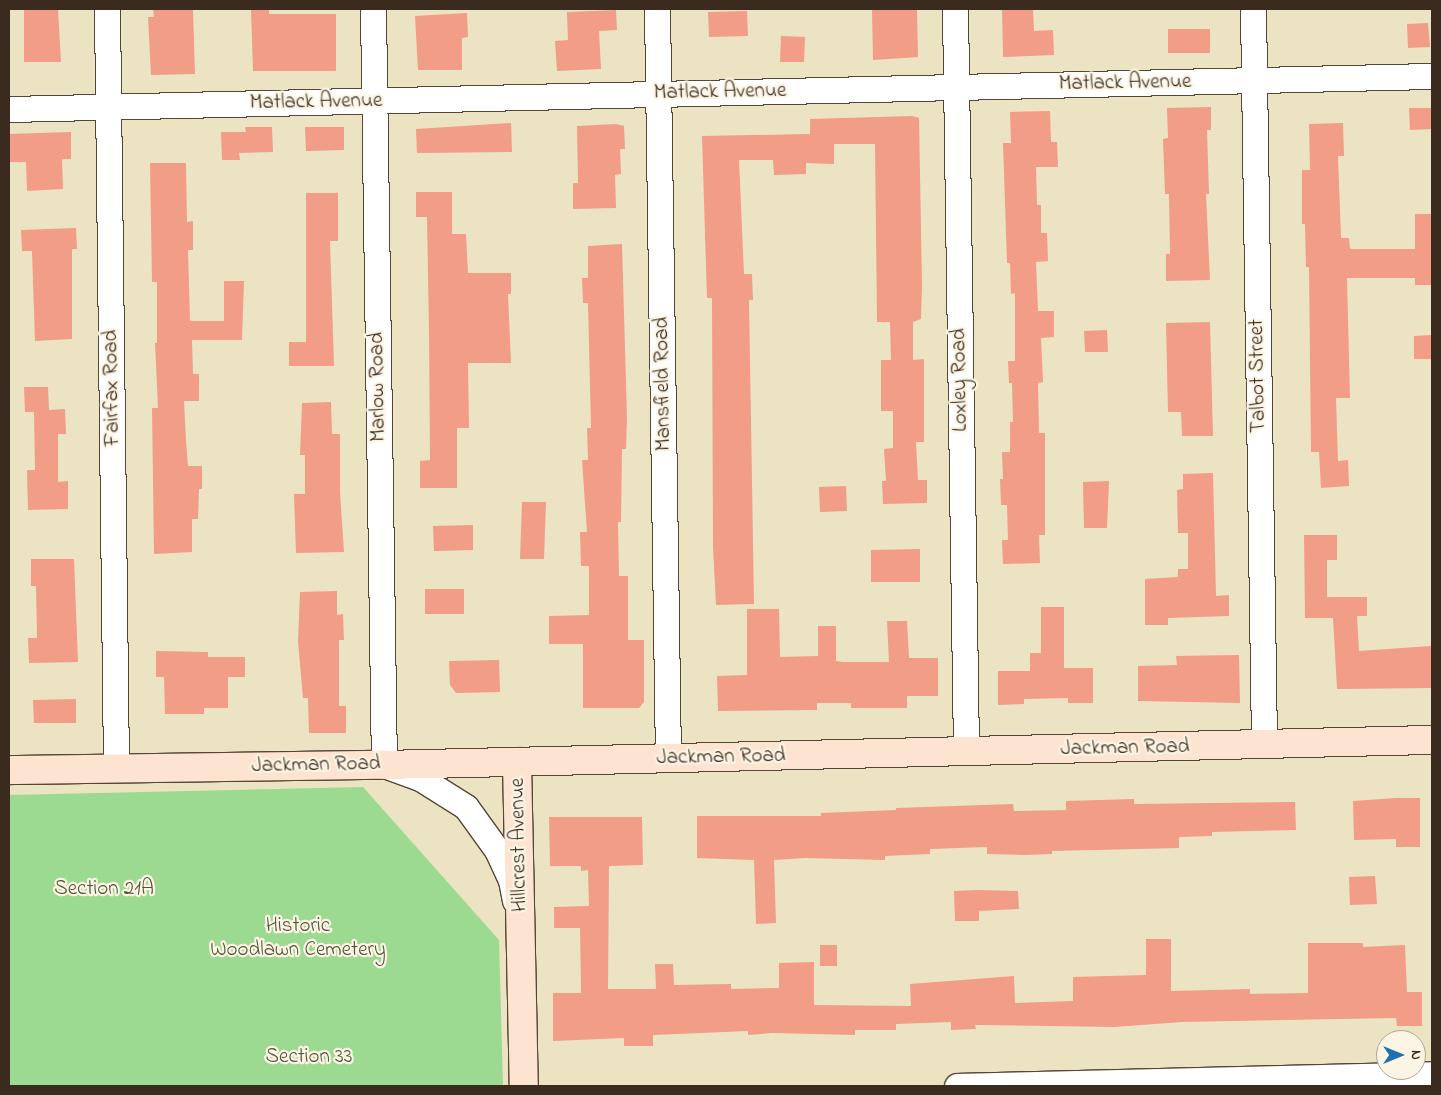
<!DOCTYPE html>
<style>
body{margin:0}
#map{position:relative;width:1441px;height:1095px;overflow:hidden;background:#ece3c2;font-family:"Indie Flower",sans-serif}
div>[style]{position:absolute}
.green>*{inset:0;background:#9bda90}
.building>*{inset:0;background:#f19d88}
.roads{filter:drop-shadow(1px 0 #564637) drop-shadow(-1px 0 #564637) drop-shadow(0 1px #564637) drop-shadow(0 -1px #564637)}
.street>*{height:25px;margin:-12.5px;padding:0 12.5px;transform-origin:12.5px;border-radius:12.5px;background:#fff}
.secondary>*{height:28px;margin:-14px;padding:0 14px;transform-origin:14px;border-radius:14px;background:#fde4d0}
span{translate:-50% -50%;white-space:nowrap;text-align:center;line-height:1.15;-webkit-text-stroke:4.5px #fcf5e5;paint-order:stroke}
.street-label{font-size:21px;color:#3b2a1e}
.park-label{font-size:21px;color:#53563a}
.frame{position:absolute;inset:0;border:10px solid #3b2a1e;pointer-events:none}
.north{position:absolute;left:1376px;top:1030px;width:50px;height:50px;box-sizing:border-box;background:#fcf5e5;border:1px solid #afa495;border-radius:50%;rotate:90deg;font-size:14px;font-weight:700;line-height:20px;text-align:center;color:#3b2a1e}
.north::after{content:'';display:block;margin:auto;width:18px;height:22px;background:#1f6fb2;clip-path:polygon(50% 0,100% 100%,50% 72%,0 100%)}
</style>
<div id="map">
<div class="green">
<div style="clip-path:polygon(363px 787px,499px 940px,503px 1086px,9px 1086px,9px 795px)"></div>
</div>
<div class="building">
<div style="clip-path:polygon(24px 9px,58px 9px,61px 62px,24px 62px)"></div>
<div style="clip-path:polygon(153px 9px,193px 9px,195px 74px,151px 75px,148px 17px,154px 17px)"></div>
<div style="clip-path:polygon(251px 9px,269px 9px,269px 14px,336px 14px,336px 71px,253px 71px)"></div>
<div style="clip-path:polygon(872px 9px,917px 9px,918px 57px,873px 60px)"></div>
<div style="clip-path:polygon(1002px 9px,1033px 9px,1034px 31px,1053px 30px,1054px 55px,1003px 57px)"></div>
<div style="clip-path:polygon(616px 10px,617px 30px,599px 31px,601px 69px,557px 71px,555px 41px,568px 40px,567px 12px)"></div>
<div style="clip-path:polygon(747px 11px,748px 36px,709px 37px,708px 12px)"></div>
<div style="clip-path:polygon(467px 13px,468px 37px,462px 38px,462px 70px,418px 70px,415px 16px)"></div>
<div style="clip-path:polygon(1428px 23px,1430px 47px,1408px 48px,1407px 24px)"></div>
<div style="clip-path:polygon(1168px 29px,1210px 29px,1210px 53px,1168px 53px)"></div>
<div style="clip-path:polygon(781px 36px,805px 37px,804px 62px,780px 62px)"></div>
<div style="clip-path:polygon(1211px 107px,1211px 130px,1207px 130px,1209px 194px,1206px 194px,1210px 280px,1166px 281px,1166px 254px,1170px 254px,1169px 194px,1165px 194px,1163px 139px,1168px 138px,1167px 108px)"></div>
<div style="clip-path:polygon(1409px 108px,1432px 108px,1432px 129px,1410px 130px)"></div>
<div style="clip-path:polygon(1050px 111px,1051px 142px,1057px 142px,1058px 167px,1036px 167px,1037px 205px,1041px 205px,1041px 233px,1047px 233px,1048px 261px,1036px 262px,1038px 311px,1054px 311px,1054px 337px,1041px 338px,1043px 382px,1038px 383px,1039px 433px,1045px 433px,1045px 535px,1039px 535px,1040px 563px,1003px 564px,1002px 540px,1008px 540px,1007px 505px,1001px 505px,1000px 479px,1003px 479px,1002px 452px,1010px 452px,1010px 422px,1013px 422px,1012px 383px,1009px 383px,1008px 361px,1015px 361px,1015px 293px,1011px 294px,1010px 263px,1007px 263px,1003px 143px,1011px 143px,1010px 112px)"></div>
<div style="clip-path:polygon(912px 116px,919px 118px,922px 287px,921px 319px,913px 322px,913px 360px,924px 359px,924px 442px,916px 442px,918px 480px,927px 480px,927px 503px,883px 504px,882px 481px,886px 481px,884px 449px,893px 448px,893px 411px,881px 411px,881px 360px,891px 360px,890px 322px,877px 322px,875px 144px,834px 144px,834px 164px,806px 163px,806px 174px,774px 175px,773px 160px,739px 160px,744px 274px,752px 274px,753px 300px,749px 300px,754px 604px,716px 605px,713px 547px,712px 298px,707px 298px,702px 136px,810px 134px,810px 119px)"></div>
<div style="clip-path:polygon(511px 123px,512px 152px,417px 153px,416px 129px)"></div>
<div style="clip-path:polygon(1343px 123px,1344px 156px,1338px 156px,1341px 238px,1349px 238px,1350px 249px,1415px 249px,1415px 214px,1432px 214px,1432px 285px,1415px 285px,1415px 278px,1347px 278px,1350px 398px,1336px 398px,1338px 461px,1348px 460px,1349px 486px,1321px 488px,1319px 452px,1311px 452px,1309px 267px,1306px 267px,1305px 224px,1302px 224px,1302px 170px,1310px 170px,1309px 124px)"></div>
<div style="clip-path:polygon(616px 124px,624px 126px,625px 149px,620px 149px,621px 174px,615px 175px,616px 208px,573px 209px,573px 183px,578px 183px,577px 126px)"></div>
<div style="clip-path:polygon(245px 127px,272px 127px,273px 152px,239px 153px,240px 160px,222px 160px,221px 132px,246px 132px)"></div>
<div style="clip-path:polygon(305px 127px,344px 127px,344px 150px,306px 151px)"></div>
<div style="clip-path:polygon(71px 132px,71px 159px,62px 159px,63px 189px,27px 191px,26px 162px,9px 162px,9px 134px)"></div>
<div style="clip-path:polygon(150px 163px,186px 163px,187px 222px,193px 221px,193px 250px,188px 250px,190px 321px,224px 321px,224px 281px,244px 281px,242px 340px,192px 340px,193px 374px,199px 374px,199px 401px,184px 401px,186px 441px,188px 466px,202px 466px,202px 489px,199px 489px,198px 519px,192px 519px,192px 552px,154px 554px,152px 408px,158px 408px,155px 343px,157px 343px,157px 282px,152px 282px)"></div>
<div style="clip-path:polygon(416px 192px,452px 192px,452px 234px,466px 234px,468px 273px,511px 273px,511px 294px,508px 294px,511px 363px,468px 363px,469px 428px,457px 428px,457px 488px,420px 488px,420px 461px,430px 460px,429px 333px,427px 217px,416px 217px)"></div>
<div style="clip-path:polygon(306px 193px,338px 193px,338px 241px,330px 241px,334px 366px,289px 366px,289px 342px,306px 342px)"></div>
<div style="clip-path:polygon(76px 228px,77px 249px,72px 249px,72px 339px,35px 341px,32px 251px,22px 251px,21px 230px)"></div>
<div style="clip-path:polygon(622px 244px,627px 418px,626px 449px,622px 449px,621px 522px,618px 522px,619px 576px,628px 576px,628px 640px,644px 640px,644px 702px,639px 708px,583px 708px,583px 644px,549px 644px,549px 616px,589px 615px,589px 566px,581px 566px,580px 532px,587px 532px,582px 460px,588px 460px,587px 428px,591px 428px,588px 303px,583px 303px,582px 278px,588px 278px,588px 246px)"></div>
<div style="clip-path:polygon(1210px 322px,1213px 436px,1182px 436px,1181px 412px,1168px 412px,1166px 323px)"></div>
<div style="clip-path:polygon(1107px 330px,1108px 352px,1085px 352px,1084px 331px)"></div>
<div style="clip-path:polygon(1432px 335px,1432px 359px,1414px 359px,1414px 336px)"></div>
<div style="clip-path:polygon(24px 387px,48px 387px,49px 410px,65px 409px,66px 434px,58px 434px,58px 482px,68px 481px,68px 509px,28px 510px,27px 470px,35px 470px,34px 412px,25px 412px)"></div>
<div style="clip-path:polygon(331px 402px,332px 434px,340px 434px,340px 492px,344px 552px,296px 553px,294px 494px,305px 494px,305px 455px,300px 455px,302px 403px)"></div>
<div style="clip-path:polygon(1213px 473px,1216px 596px,1229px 595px,1229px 616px,1168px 618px,1168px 625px,1145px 625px,1145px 579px,1178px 577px,1178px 569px,1188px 569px,1188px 533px,1178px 533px,1177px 490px,1183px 489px,1183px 474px)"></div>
<div style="clip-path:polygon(1109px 481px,1107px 528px,1084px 528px,1083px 482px)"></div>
<div style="clip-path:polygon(846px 486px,847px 511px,820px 512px,819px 487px)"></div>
<div style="clip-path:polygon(522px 502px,546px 502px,544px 559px,520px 559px)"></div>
<div style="clip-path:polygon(473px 525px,473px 550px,434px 551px,433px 526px)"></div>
<div style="clip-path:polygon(1304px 535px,1337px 535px,1337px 560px,1327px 560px,1327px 597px,1367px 597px,1367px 616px,1357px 616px,1359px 651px,1431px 646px,1431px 688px,1337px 689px,1333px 618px,1305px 618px)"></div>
<div style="clip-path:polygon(920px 549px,920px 582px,871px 582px,871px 550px)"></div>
<div style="clip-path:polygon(31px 559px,74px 559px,78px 662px,29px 663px,28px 638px,37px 638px,36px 586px,31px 586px)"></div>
<div style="clip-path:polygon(425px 589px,464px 589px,464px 614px,425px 614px)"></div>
<div style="clip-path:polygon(337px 591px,337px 615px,343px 614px,344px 640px,339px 640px,339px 706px,346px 706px,346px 733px,309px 733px,308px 698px,303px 698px,298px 642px,300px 592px)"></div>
<div style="clip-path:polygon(1041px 607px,1064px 607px,1064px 668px,1093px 668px,1093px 703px,1068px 703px,1068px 698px,1024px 699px,1024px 704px,998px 705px,998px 671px,1030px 671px,1030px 653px,1041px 653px)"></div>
<div style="clip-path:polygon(747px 609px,779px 609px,780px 657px,818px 656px,818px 626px,836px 626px,836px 661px,843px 662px,889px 662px,887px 621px,907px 621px,909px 658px,938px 658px,938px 696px,907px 696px,907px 708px,851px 708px,851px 703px,817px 703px,817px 710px,718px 711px,717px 676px,747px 675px)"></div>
<div style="clip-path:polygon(156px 651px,208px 652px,208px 657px,245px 657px,245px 677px,228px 677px,228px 708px,204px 708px,204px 714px,165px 714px,164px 677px,156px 677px)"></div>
<div style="clip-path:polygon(1239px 655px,1240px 703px,1138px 701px,1138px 666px,1177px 665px,1176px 656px)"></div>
<div style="clip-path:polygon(499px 660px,500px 692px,456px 693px,450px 685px,449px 661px)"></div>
<div style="clip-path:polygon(76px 699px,76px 723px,34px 723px,33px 700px)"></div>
<div style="clip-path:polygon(1396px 798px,1420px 798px,1420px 847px,1396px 847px,1396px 839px,1354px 840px,1353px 801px)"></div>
<div style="clip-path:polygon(1134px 799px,1134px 804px,1295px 802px,1296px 830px,1212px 832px,1212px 836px,1179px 837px,1179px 848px,1052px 851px,1052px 854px,1024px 855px,987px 854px,987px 847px,930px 849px,930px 854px,885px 856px,885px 860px,805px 858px,774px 860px,776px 923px,756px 924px,754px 860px,697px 858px,697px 816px,821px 816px,821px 813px,896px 810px,896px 808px,1013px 804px,1014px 811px,1066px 810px,1066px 801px)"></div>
<div style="clip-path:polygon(549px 817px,642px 817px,643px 865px,609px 866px,608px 989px,656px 989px,655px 964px,673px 964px,674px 985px,731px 984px,731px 989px,779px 988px,779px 963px,814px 962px,814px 1005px,911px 1006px,910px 984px,1014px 976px,1015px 1003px,1073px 1001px,1073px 977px,1146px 975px,1146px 939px,1171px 939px,1171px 991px,1250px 989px,1250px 994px,1308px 993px,1308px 943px,1363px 943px,1363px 947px,1405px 945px,1407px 992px,1422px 992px,1422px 1026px,1397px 1026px,1396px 1018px,1182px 1022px,1114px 1027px,975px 1025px,976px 1029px,951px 1030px,951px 1022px,896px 1024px,896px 1030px,855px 1030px,855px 1035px,772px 1033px,748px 1035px,748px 1031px,653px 1035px,653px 1046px,624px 1046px,624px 1038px,553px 1041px,553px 993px,581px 993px,580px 928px,554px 928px,554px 907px,589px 906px,588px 870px,581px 871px,581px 866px,550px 866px)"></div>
<div style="clip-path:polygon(1375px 876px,1377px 904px,1350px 905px,1349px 877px)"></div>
<div style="clip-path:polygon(978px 890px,1018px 891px,1019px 909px,979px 911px,979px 921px,955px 921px,954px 891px)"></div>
<div style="clip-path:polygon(820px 945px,837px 945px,837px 966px,820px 966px)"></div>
</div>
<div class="roads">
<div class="street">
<div style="left:107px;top:9px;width:759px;rotate:89.32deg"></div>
<div style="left:373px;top:9px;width:756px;rotate:89.17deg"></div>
<div style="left:384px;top:765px;width:38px;rotate:20deg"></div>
<div style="left:420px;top:778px;width:54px;rotate:32.2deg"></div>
<div style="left:466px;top:807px;width:53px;rotate:54.2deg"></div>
<div style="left:497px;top:850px;width:33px;rotate:65deg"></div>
<div style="left:511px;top:880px;width:21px;rotate:79deg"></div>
<div style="left:657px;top:9px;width:750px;rotate:89.16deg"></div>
<div style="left:955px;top:9px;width:742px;rotate:89.15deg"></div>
<div style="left:1253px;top:9px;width:735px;rotate:89.14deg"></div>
<div style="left:9px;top:109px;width:1423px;rotate:-1.33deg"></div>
<div style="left:957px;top:1086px;width:475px;rotate:-1.4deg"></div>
</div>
<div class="secondary">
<div style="left:517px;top:762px;width:324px;rotate:88.8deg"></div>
<div style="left:9px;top:770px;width:375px;rotate:-0.8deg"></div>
<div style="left:384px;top:765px;width:1048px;rotate:-1.37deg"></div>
</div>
</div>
<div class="street-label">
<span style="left:1125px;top:83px;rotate:-1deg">Matlack Avenue</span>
<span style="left:720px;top:92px;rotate:-1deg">Matlack Avenue</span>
<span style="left:316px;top:102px;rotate:-1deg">Matlack Avenue</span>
<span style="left:1258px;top:376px;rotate:-91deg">Talbot Street</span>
<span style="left:960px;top:380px;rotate:-91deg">Loxley Road</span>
<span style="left:663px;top:384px;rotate:-91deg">Mansfield Road</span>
<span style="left:378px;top:387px;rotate:-91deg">Marlow Road</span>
<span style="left:112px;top:388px;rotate:-91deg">Fairfax Road</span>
<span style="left:1125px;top:748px;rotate:-1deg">Jackman Road</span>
<span style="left:721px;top:757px;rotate:-1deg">Jackman Road</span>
<span style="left:316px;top:765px;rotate:-1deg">Jackman Road</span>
<span style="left:519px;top:845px;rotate:-91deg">Hillcrest Avenue</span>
</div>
<div class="park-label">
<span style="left:104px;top:889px">Section 21A</span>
<span style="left:298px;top:938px">Historic<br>Woodlawn Cemetery</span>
<span style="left:309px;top:1057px">Section 33</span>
</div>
<div class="frame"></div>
<div class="north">N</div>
</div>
